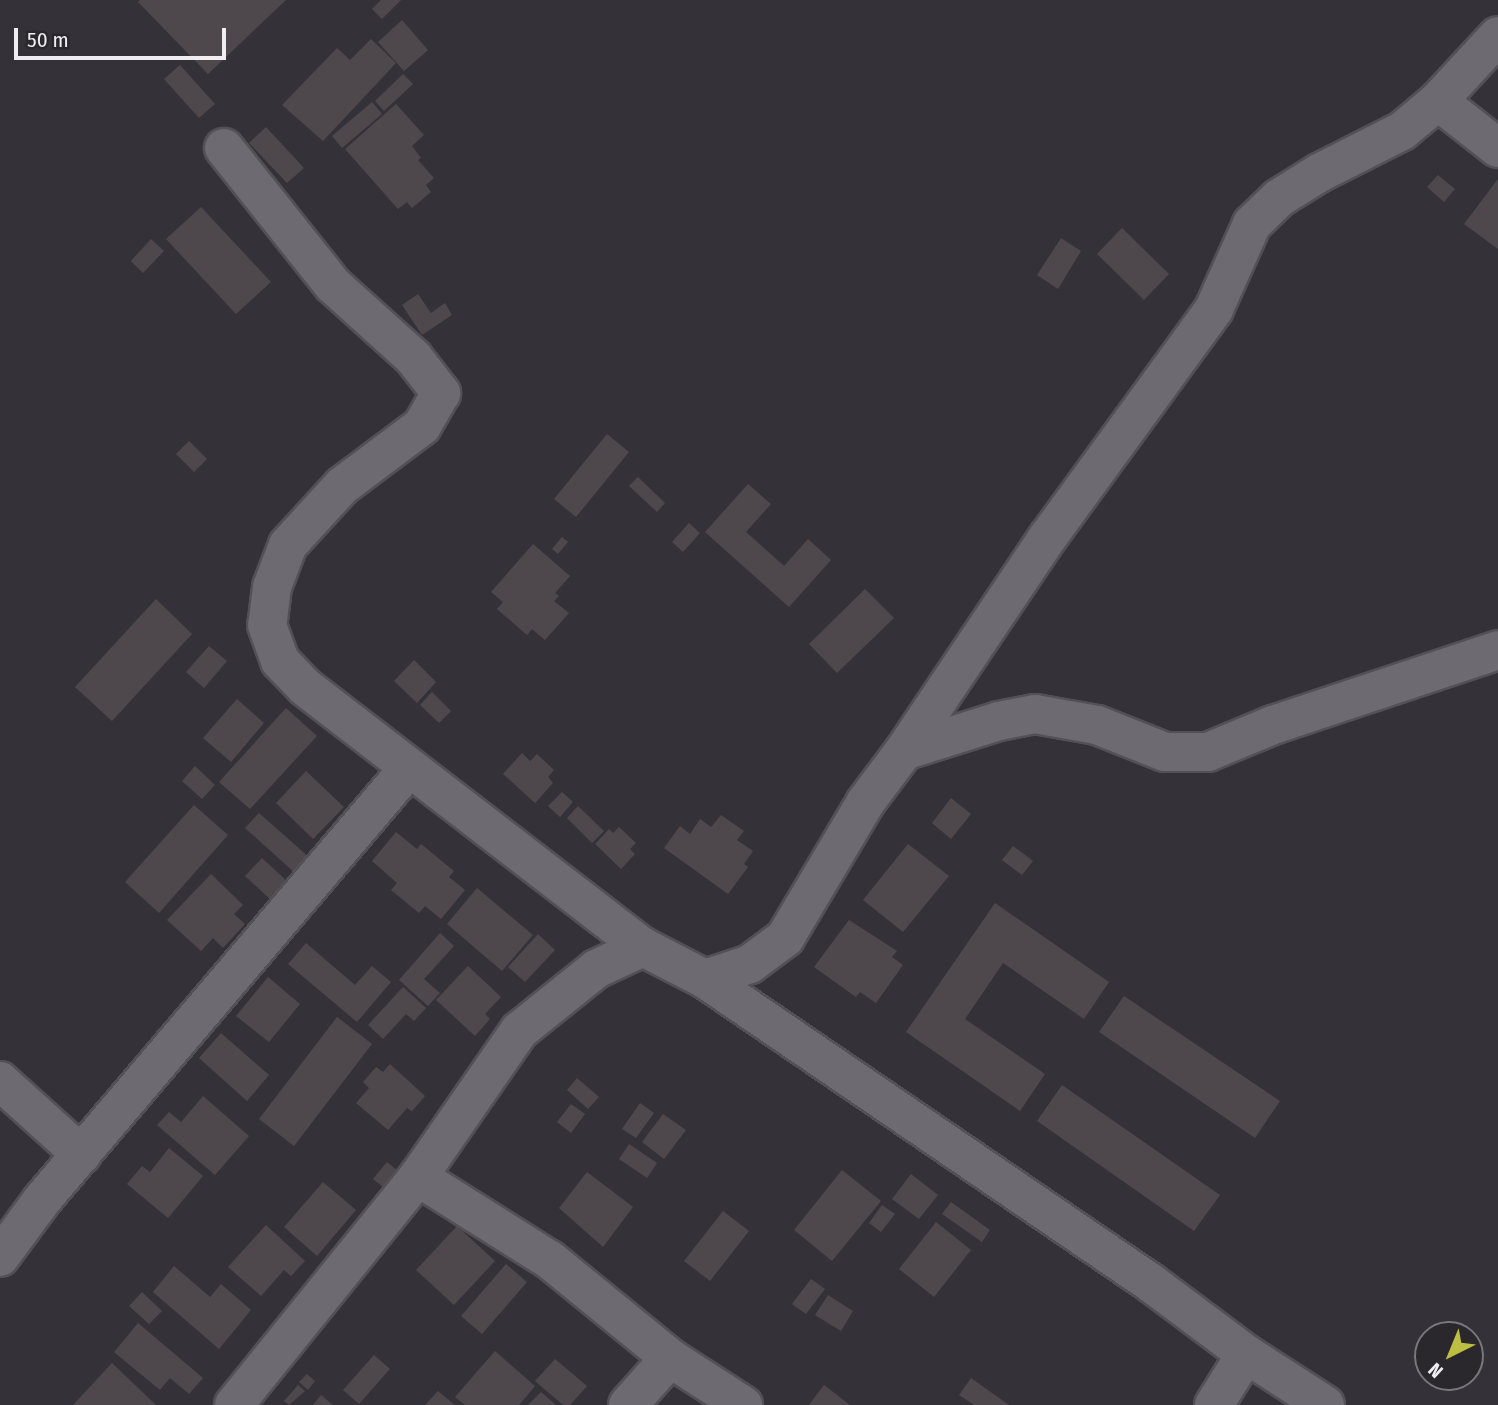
<!DOCTYPE html>
<style>
body{margin:0}
#map{position:relative;width:1498px;height:1405px;overflow:hidden;background:#343238;font-family:"Fira Sans Condensed",sans-serif}
div>[style]{position:absolute}
.building>*{inset:0;background:#4e484d}
.roads{filter:drop-shadow(2px 0 #525156) drop-shadow(-2px 0 #525156) drop-shadow(0 2px #525156) drop-shadow(0 -2px #525156)}
.minor>*{height:38px;margin:-19px;padding:0 19px;transform-origin:19px;border-radius:19px;background:#6d6b71}
span{translate:-50% -50%;white-space:nowrap;text-align:center;line-height:1.15;-webkit-text-stroke:6px #2a282d;paint-order:stroke}
.north{position:absolute;left:1414px;top:1321px;width:70px;height:70px;box-sizing:border-box;background:#2a282d;border:2px solid #79777c;border-radius:50%;rotate:223deg;font-size:19px;font-weight:700;line-height:28px;text-align:center;color:#f0eef2}
.north::after{content:'';display:block;margin:auto;width:24px;height:32px;background:#bdbf43;clip-path:polygon(50% 0,100% 100%,50% 72%,0 100%)}
.scale{position:absolute;left:14px;top:28px;width:212px;height:32px;box-sizing:border-box;border:4px solid #f0eef2;border-top:0;padding-left:9px;font-size:21px;line-height:24px;white-space:nowrap;color:#f0eef2;-webkit-text-stroke:5px #2a282d;paint-order:stroke}
</style>
<div id="map">
<div class="building">
<div style="clip-path:polygon(140px 0,286px 0,208px 74px,138px 2px)"></div>
<div style="clip-path:polygon(381px 0,401px 0,382px 19px,372px 9px)"></div>
<div style="clip-path:polygon(402px 20px,428px 50px,404px 71px,378px 42px)"></div>
<div style="clip-path:polygon(371px 39px,396px 63px,323px 141px,282px 105px,337px 48px,350px 60px)"></div>
<div style="clip-path:polygon(180px 65px,215px 104px,199px 118px,164px 79px)"></div>
<div style="clip-path:polygon(403px 74px,413px 84px,384px 111px,375px 101px)"></div>
<div style="clip-path:polygon(372px 102px,382px 114px,342px 148px,332px 136px)"></div>
<div style="clip-path:polygon(396px 104px,424px 135px,412px 146px,421px 158px,418px 160px,434px 178px,426px 185px,431px 192px,412px 208px,407px 202px,398px 209px,345px 149px)"></div>
<div style="clip-path:polygon(266px 127px,304px 168px,287px 183px,249px 143px)"></div>
<div style="clip-path:polygon(1438px 175px,1455px 189px,1444px 202px,1427px 187px)"></div>
<div style="clip-path:polygon(1498px 179px,1498px 249px,1464px 224px)"></div>
<div style="clip-path:polygon(201px 207px,271px 282px,236px 314px,166px 239px)"></div>
<div style="clip-path:polygon(1122px 228px,1169px 274px,1144px 300px,1097px 254px)"></div>
<div style="clip-path:polygon(1061px 238px,1081px 251px,1058px 289px,1037px 275px)"></div>
<div style="clip-path:polygon(151px 239px,164px 251px,143px 273px,131px 261px)"></div>
<div style="clip-path:polygon(418px 294px,431px 313px,445px 303px,452px 315px,422px 335px,402px 305px)"></div>
<div style="clip-path:polygon(607px 434px,629px 452px,576px 517px,554px 499px)"></div>
<div style="clip-path:polygon(189px 441px,207px 459px,194px 472px,176px 454px)"></div>
<div style="clip-path:polygon(638px 477px,665px 503px,657px 512px,629px 486px)"></div>
<div style="clip-path:polygon(748px 484px,771px 504px,746px 532px,784px 566px,808px 539px,831px 560px,789px 607px,705px 532px)"></div>
<div style="clip-path:polygon(689px 523px,700px 533px,683px 552px,672px 542px)"></div>
<div style="clip-path:polygon(562px 537px,568px 542px,558px 554px,552px 549px)"></div>
<div style="clip-path:polygon(533px 544px,570px 576px,555px 593px,559px 596px,554px 601px,569px 613px,545px 640px,532px 629px,527px 635px,497px 609px,503px 602px,491px 592px)"></div>
<div style="clip-path:polygon(865px 589px,894px 618px,837px 673px,809px 644px)"></div>
<div style="clip-path:polygon(156px 599px,192px 634px,112px 721px,75px 687px)"></div>
<div style="clip-path:polygon(209px 646px,227px 661px,204px 688px,186px 672px)"></div>
<div style="clip-path:polygon(414px 660px,436px 682px,417px 703px,394px 681px)"></div>
<div style="clip-path:polygon(432px 692px,451px 711px,439px 723px,420px 705px)"></div>
<div style="clip-path:polygon(237px 699px,264px 723px,231px 762px,203px 738px)"></div>
<div style="clip-path:polygon(286px 708px,317px 736px,250px 809px,219px 782px)"></div>
<div style="clip-path:polygon(522px 753px,530px 761px,537px 754px,554px 770px,548px 777px,553px 783px,535px 803px,503px 774px)"></div>
<div style="clip-path:polygon(195px 766px,215px 785px,202px 799px,182px 781px)"></div>
<div style="clip-path:polygon(306px 771px,344px 807px,313px 839px,276px 803px)"></div>
<div style="clip-path:polygon(562px 792px,573px 802px,560px 817px,548px 806px)"></div>
<div style="clip-path:polygon(951px 798px,971px 814px,951px 839px,932px 823px)"></div>
<div style="clip-path:polygon(194px 805px,228px 835px,159px 913px,125px 882px)"></div>
<div style="clip-path:polygon(578px 806px,604px 831px,592px 843px,567px 818px)"></div>
<div style="clip-path:polygon(259px 813px,310px 858px,296px 874px,245px 828px)"></div>
<div style="clip-path:polygon(721px 815px,744px 831px,737px 840px,753px 851px,744px 864px,748px 867px,728px 894px,664px 848px,680px 826px,690px 834px,700px 819px,711px 827px)"></div>
<div style="clip-path:polygon(619px 827px,636px 843px,630px 849px,635px 854px,621px 869px,595px 844px,609px 829px,613px 833px)"></div>
<div style="clip-path:polygon(396px 832px,417px 849px,421px 844px,454px 871px,449px 877px,465px 890px,441px 919px,425px 906px,419px 913px,391px 890px,397px 883px,372px 861px)"></div>
<div style="clip-path:polygon(908px 844px,949px 876px,903px 932px,863px 900px)"></div>
<div style="clip-path:polygon(1013px 846px,1033px 861px,1022px 875px,1002px 860px)"></div>
<div style="clip-path:polygon(262px 858px,288px 882px,271px 900px,245px 876px)"></div>
<div style="clip-path:polygon(211px 874px,243px 905px,234px 914px,245px 924px,223px 948px,213px 938px,201px 951px,167px 920px)"></div>
<div style="clip-path:polygon(477px 888px,533px 935px,502px 971px,447px 924px)"></div>
<div style="clip-path:polygon(995px 903px,1109px 982px,1084px 1019px,1003px 963px,965px 1019px,1045px 1074px,1020px 1111px,906px 1032px)"></div>
<div style="clip-path:polygon(849px 920px,897px 951px,892px 957px,903px 965px,876px 1003px,860px 992px,856px 997px,814px 967px)"></div>
<div style="clip-path:polygon(440px 933px,454px 946px,424px 979px,440px 993px,428px 1006px,399px 980px)"></div>
<div style="clip-path:polygon(538px 934px,555px 950px,525px 982px,508px 967px)"></div>
<div style="clip-path:polygon(306px 943px,355px 985px,372px 966px,391px 982px,357px 1022px,288px 964px)"></div>
<div style="clip-path:polygon(468px 966px,501px 997px,485px 1014px,490px 1019px,475px 1036px,436px 1000px)"></div>
<div style="clip-path:polygon(268px 977px,300px 1004px,269px 1042px,236px 1016px)"></div>
<div style="clip-path:polygon(403px 987px,426px 1008px,414px 1021px,406px 1014px,383px 1039px,368px 1025px)"></div>
<div style="clip-path:polygon(1124px 996px,1280px 1101px,1255px 1138px,1099px 1032px)"></div>
<div style="clip-path:polygon(337px 1017px,372px 1044px,294px 1146px,259px 1119px)"></div>
<div style="clip-path:polygon(221px 1033px,269px 1075px,247px 1101px,199px 1058px)"></div>
<div style="clip-path:polygon(390px 1064px,425px 1096px,412px 1111px,407px 1108px,388px 1130px,356px 1103px,369px 1088px,363px 1082px,376px 1067px,383px 1072px)"></div>
<div style="clip-path:polygon(577px 1078px,599px 1097px,588px 1109px,567px 1090px)"></div>
<div style="clip-path:polygon(1062px 1085px,1220px 1195px,1194px 1231px,1037px 1121px)"></div>
<div style="clip-path:polygon(203px 1096px,249px 1136px,215px 1175px,157px 1125px,169px 1112px,181px 1122px)"></div>
<div style="clip-path:polygon(640px 1103px,654px 1113px,636px 1138px,622px 1129px)"></div>
<div style="clip-path:polygon(571px 1104px,585px 1114px,571px 1133px,557px 1122px)"></div>
<div style="clip-path:polygon(663px 1114px,686px 1130px,664px 1159px,642px 1142px)"></div>
<div style="clip-path:polygon(629px 1144px,657px 1163px,647px 1178px,619px 1159px)"></div>
<div style="clip-path:polygon(169px 1148px,203px 1176px,168px 1218px,127px 1184px,142px 1166px,150px 1172px)"></div>
<div style="clip-path:polygon(387px 1162px,403px 1175px,389px 1192px,373px 1179px)"></div>
<div style="clip-path:polygon(842px 1170px,881px 1201px,832px 1261px,794px 1230px)"></div>
<div style="clip-path:polygon(587px 1172px,633px 1207px,603px 1247px,559px 1208px)"></div>
<div style="clip-path:polygon(911px 1174px,938px 1195px,919px 1219px,892px 1199px)"></div>
<div style="clip-path:polygon(323px 1182px,356px 1210px,317px 1256px,284px 1227px)"></div>
<div style="clip-path:polygon(951px 1202px,990px 1230px,982px 1242px,942px 1214px)"></div>
<div style="clip-path:polygon(882px 1205px,895px 1214px,881px 1232px,869px 1223px)"></div>
<div style="clip-path:polygon(723px 1211px,749px 1231px,710px 1281px,684px 1261px)"></div>
<div style="clip-path:polygon(936px 1222px,971px 1250px,934px 1297px,899px 1269px)"></div>
<div style="clip-path:polygon(266px 1225px,305px 1261px,291px 1276px,284px 1270px,261px 1296px,228px 1267px)"></div>
<div style="clip-path:polygon(457px 1226px,495px 1261px,454px 1305px,416px 1270px)"></div>
<div style="clip-path:polygon(506px 1264px,527px 1282px,482px 1334px,461px 1316px)"></div>
<div style="clip-path:polygon(174px 1266px,210px 1297px,221px 1284px,251px 1310px,219px 1349px,153px 1292px)"></div>
<div style="clip-path:polygon(811px 1279px,825px 1289px,806px 1314px,792px 1304px)"></div>
<div style="clip-path:polygon(142px 1292px,162px 1311px,149px 1324px,129px 1306px)"></div>
<div style="clip-path:polygon(828px 1295px,853px 1311px,841px 1331px,815px 1315px)"></div>
<div style="clip-path:polygon(138px 1323px,203px 1378px,189px 1394px,170px 1378px,160px 1390px,114px 1352px)"></div>
<div style="clip-path:polygon(495px 1351px,535px 1386px,519px 1405px,465px 1405px,455px 1397px)"></div>
<div style="clip-path:polygon(374px 1355px,390px 1369px,359px 1404px,343px 1390px)"></div>
<div style="clip-path:polygon(555px 1359px,587px 1386px,570px 1405px,563px 1405px,535px 1381px)"></div>
<div style="clip-path:polygon(112px 1363px,156px 1405px,73px 1405px)"></div>
<div style="clip-path:polygon(307px 1374px,315px 1381px,308px 1390px,299px 1382px)"></div>
<div style="clip-path:polygon(971px 1378px,1009px 1405px,974px 1405px,959px 1395px)"></div>
<div style="clip-path:polygon(298px 1385px,305px 1391px,289px 1405px,284px 1401px)"></div>
<div style="clip-path:polygon(824px 1385px,850px 1405px,809px 1405px)"></div>
<div style="clip-path:polygon(438px 1391px,455px 1405px,425px 1405px)"></div>
<div style="clip-path:polygon(541px 1392px,556px 1405px,528px 1405px)"></div>
<div style="clip-path:polygon(321px 1395px,333px 1405px,313px 1405px)"></div>
</div>
<div class="roads">
<div class="minor">
<div style="left:1438px;top:101px;width:76px;rotate:38.1deg"></div>
<div style="left:224px;top:148px;width:175px;rotate:51.5deg"></div>
<div style="left:333px;top:285px;width:108px;rotate:42deg"></div>
<div style="left:413px;top:357px;width:46px;rotate:52.1deg"></div>
<div style="left:441px;top:393px;width:38px;rotate:120deg"></div>
<div style="left:422px;top:426px;width:100px;rotate:143.1deg"></div>
<div style="left:342px;top:486px;width:80px;rotate:132.5deg"></div>
<div style="left:288px;top:545px;width:45px;rotate:110.9deg"></div>
<div style="left:272px;top:587px;width:38px;rotate:97deg"></div>
<div style="left:267px;top:625px;width:38px;rotate:70deg"></div>
<div style="left:280px;top:661px;width:36px;rotate:46deg"></div>
<div style="left:305px;top:687px;width:426px;rotate:37.6deg"></div>
<div style="left:904px;top:751px;width:100px;rotate:-17.5deg"></div>
<div style="left:999px;top:721px;width:37px;rotate:-11deg"></div>
<div style="left:1035px;top:714px;width:63px;rotate:10.1deg"></div>
<div style="left:1097px;top:725px;width:73px;rotate:21.7deg"></div>
<div style="left:1165px;top:752px;width:43px"></div>
<div style="left:1208px;top:752px;width:70px;rotate:-22.6deg"></div>
<div style="left:1273px;top:725px;width:237px;rotate:-18.4deg"></div>
<div style="left:705px;top:979px;width:540px;rotate:34.28deg"></div>
<div style="left:1151px;top:1283px;width:119px;rotate:36.8deg"></div>
<div style="left:1246px;top:1354px;width:94px;rotate:32.8deg"></div>
<div style="left:0;top:1081px;width:110px;rotate:42.1deg"></div>
<div style="left:418px;top:1177px;width:156px;rotate:32.2deg"></div>
<div style="left:550px;top:1260px;width:155px;rotate:39.2deg"></div>
<div style="left:670px;top:1358px;width:87px;rotate:32.8deg"></div>
<div style="left:0;top:1257px;width:71px;rotate:-53.6deg"></div>
<div style="left:42px;top:1200px;width:567px;rotate:-49.65deg"></div>
<div style="left:234px;top:1405px;width:293px;rotate:-51.1deg"></div>
<div style="left:418px;top:1177px;width:178px;rotate:-55.3deg"></div>
<div style="left:519px;top:1031px;width:99px;rotate:-38.8deg"></div>
<div style="left:596px;top:969px;width:52px;rotate:-25.1deg"></div>
<div style="left:643px;top:947px;width:70px;rotate:27.3deg"></div>
<div style="left:705px;top:979px;width:47px;rotate:-18.4deg"></div>
<div style="left:750px;top:964px;width:44px;rotate:-36.6deg"></div>
<div style="left:785px;top:938px;width:157px;rotate:-59.3deg"></div>
<div style="left:865px;top:803px;width:65px;rotate:-53.1deg"></div>
<div style="left:904px;top:751px;width:258px;rotate:-56.1deg"></div>
<div style="left:1048px;top:537px;width:282px;rotate:-53.9deg"></div>
<div style="left:1214px;top:309px;width:93px;rotate:-65.9deg"></div>
<div style="left:1252px;top:224px;width:37px;rotate:-44deg"></div>
<div style="left:1279px;top:198px;width:47px;rotate:-32deg"></div>
<div style="left:1319px;top:173px;width:93px;rotate:-26.8deg"></div>
<div style="left:1402px;top:131px;width:47px;rotate:-39.8deg"></div>
<div style="left:1438px;top:101px;width:88px;rotate:-47.3deg"></div>
<div style="left:628px;top:1405px;width:63px;rotate:-48.2deg"></div>
<div style="left:1214px;top:1405px;width:60px;rotate:-57.9deg"></div>
</div>
</div>
<div class="north">N</div>
<div class="scale">50 m</div>
</div>
